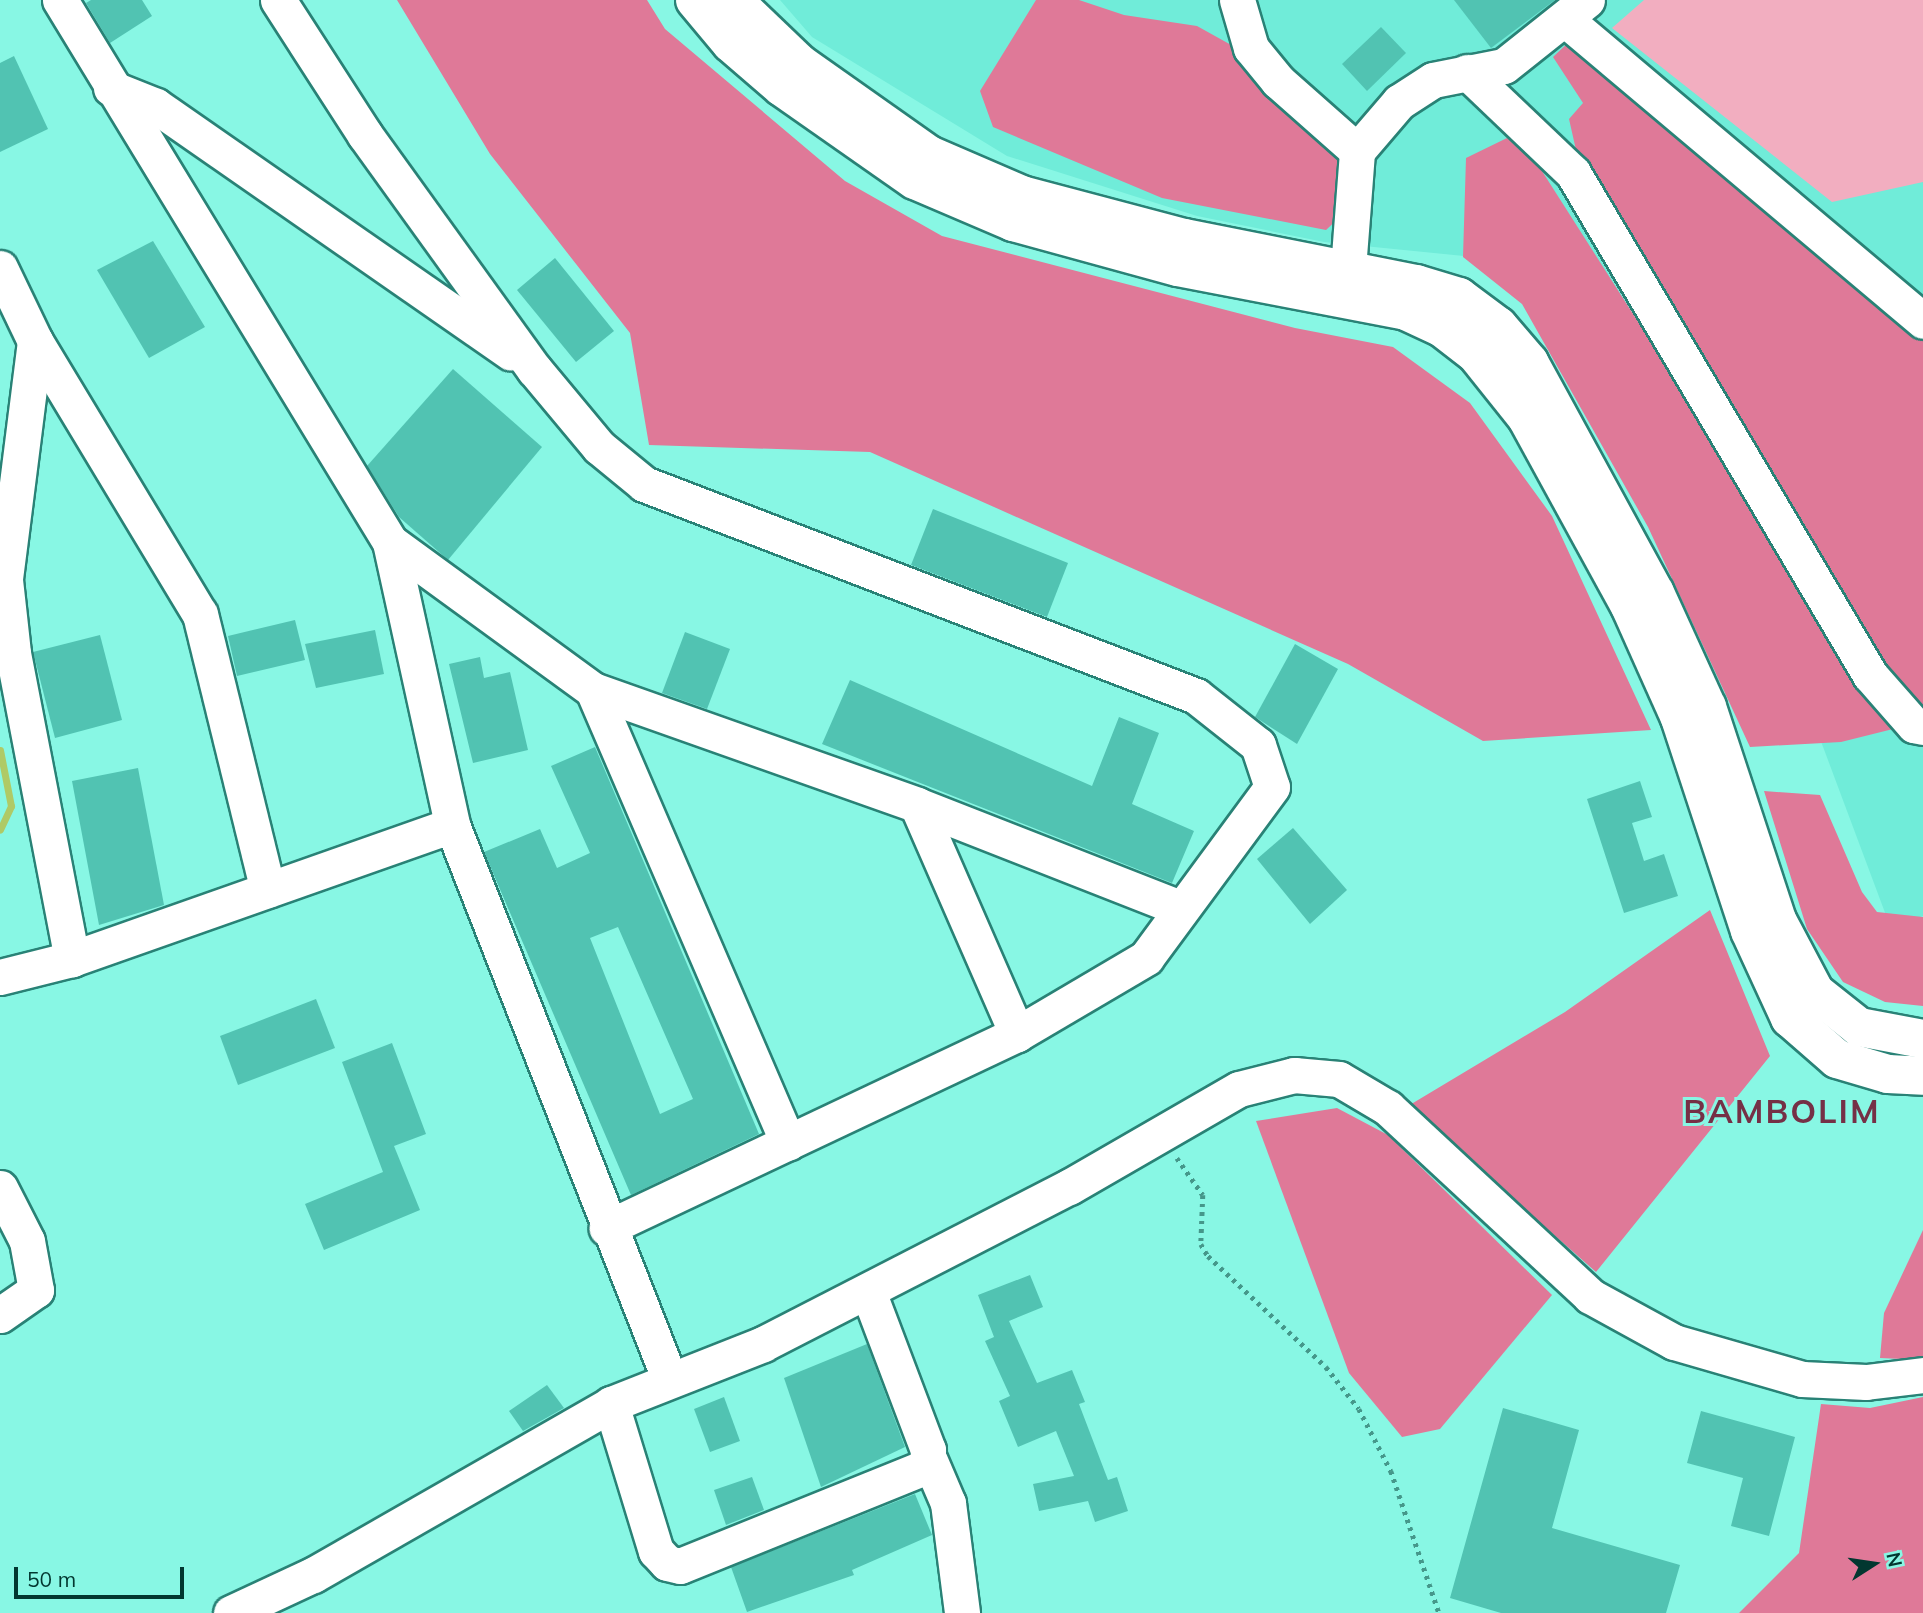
<!DOCTYPE html>
<style>
body{margin:0}
#map{position:relative;width:1923px;height:1613px;overflow:hidden;background:#88f7e4;font-family:Mulish,sans-serif}
div>[style]{position:absolute}
.built>*{inset:0;background:#70ecd9}
.green>*{inset:0;background:#f2aec0}
.forest>*{inset:0;background:#df7998}
.stream>*{height:7px;margin:-3.5px;padding:0 3.5px;transform-origin:3.5px;border-radius:3.5px;background:#afca66}
.building>*{inset:0;background:#51c3b2}
.path>*{height:4.5px;margin-top:-2.25px;transform-origin:0;background:repeating-linear-gradient(90deg,#45978a 0 3.5px,transparent 0 8.5px)}
.roads{filter:drop-shadow(2px 0 #298276) drop-shadow(-2px 0 #298276) drop-shadow(0 2px #298276) drop-shadow(0 -2px #298276)}
.minor>*{height:35px;margin:-17.5px;padding:0 17.5px;transform-origin:17.5px;border-radius:17.5px;background:#fff}
.major>*{height:38px;margin:-19px;padding:0 19px;transform-origin:19px;border-radius:19px;background:#fff}
span{translate:-50% -50%;white-space:nowrap;text-align:center;line-height:1.15;-webkit-text-stroke:6px #88f7e4;paint-order:stroke}
.district-label{font-size:33px;color:#753046;font-weight:700;letter-spacing:2px}
.north{position:absolute;left:1839px;top:1529px;width:70px;height:70px;-webkit-text-stroke:5px #88f7e4;paint-order:stroke;rotate:78deg;font-size:19px;font-weight:700;line-height:28px;text-align:center;color:#023730}
.north::after{content:'';display:block;margin:auto;width:24px;height:32px;background:#023730;clip-path:polygon(50% 0,100% 100%,50% 72%,0 100%)}
.scale{position:absolute;left:14px;top:1567px;width:170px;height:32px;box-sizing:border-box;border:4px solid #023730;border-top:0;padding-left:9px;font-size:21px;line-height:24px;white-space:nowrap;color:#023730;-webkit-text-stroke:5px #88f7e4;paint-order:stroke}
</style>
<div id="map">
<div class="built">
<div style="clip-path:polygon(780px 0,1923px 0,1923px 916px,1890px 926px,1813px 720px,1534px 263px,1324px 242px,1197px 216px,1007px 156px,812px 37px)"></div>
</div>
<div class="green">
<div style="clip-path:polygon(1644px 0,1923px 0,1923px 182px,1832px 202px,1612px 28px)"></div>
</div>
<div class="forest">
<div style="clip-path:polygon(397px 0,647px 0,665px 29px,845px 181px,942px 236px,1295px 328px,1393px 347px,1470px 403px,1552px 516px,1651px 730px,1483px 741px,1348px 664px,870px 452px,649px 445px,630px 333px,490px 154px)"></div>
<div style="clip-path:polygon(1036px 0,1079px 0,1124px 15px,1197px 26px,1242px 51px,1349px 166px,1341px 216px,1326px 230px,1162px 198px,993px 127px,980px 91px)"></div>
<div style="clip-path:polygon(1571px 40px,1923px 339px,1923px 709px,1886px 682px,1576px 150px,1569px 119px,1583px 103px,1553px 57px)"></div>
<div style="clip-path:polygon(1507px 138px,1533px 157px,1897px 728px,1841px 742px,1750px 747px,1648px 527px,1522px 304px,1463px 257px,1466px 158px)"></div>
<div style="clip-path:polygon(1764px 791px,1820px 795px,1862px 892px,1877px 912px,1923px 917px,1923px 1006px,1885px 1002px,1843px 982px,1807px 929px)"></div>
<div style="clip-path:polygon(1710px 910px,1770px 1056px,1596px 1272px,1408px 1106px,1565px 1012px)"></div>
<div style="clip-path:polygon(1337px 1108px,1388px 1135px,1552px 1295px,1440px 1429px,1402px 1437px,1349px 1373px,1256px 1121px)"></div>
<div style="clip-path:polygon(1923px 1230px,1923px 1360px,1880px 1358px,1884px 1313px)"></div>
<div style="clip-path:polygon(1923px 1397px,1923px 1613px,1739px 1613px,1799px 1553px,1821px 1404px,1870px 1408px)"></div>
</div>
<div class="stream">
<div style="left:0;top:750px;width:57px;rotate:78.9deg"></div>
<div style="left:11px;top:806px;width:26px;rotate:115deg"></div>
</div>
<div class="building">
<div style="clip-path:polygon(91px 0,142px 0,152px 16px,110px 43px,86px 3px)"></div>
<div style="clip-path:polygon(1454px 0,1555px 0,1491px 48px)"></div>
<div style="clip-path:polygon(1381px 27px,1406px 53px,1367px 91px,1342px 64px)"></div>
<div style="clip-path:polygon(14px 56px,48px 129px,0 152px,0 63px)"></div>
<div style="clip-path:polygon(153px 241px,205px 327px,149px 358px,97px 270px)"></div>
<div style="clip-path:polygon(555px 258px,614px 331px,576px 362px,517px 290px)"></div>
<div style="clip-path:polygon(453px 369px,542px 447px,448px 560px,399px 517px,367px 466px)"></div>
<div style="clip-path:polygon(933px 509px,1068px 563px,1047px 617px,911px 565px)"></div>
<div style="clip-path:polygon(295px 620px,305px 660px,237px 676px,228px 636px)"></div>
<div style="clip-path:polygon(375px 630px,384px 674px,316px 688px,305px 644px)"></div>
<div style="clip-path:polygon(685px 632px,730px 649px,707px 709px,662px 693px)"></div>
<div style="clip-path:polygon(100px 635px,122px 720px,55px 738px,33px 652px)"></div>
<div style="clip-path:polygon(1295px 644px,1338px 669px,1297px 744px,1255px 717px)"></div>
<div style="clip-path:polygon(480px 657px,484px 678px,510px 672px,528px 750px,473px 763px,449px 664px)"></div>
<div style="clip-path:polygon(850px 680px,1092px 786px,1119px 717px,1159px 733px,1132px 804px,1194px 831px,1172px 883px,822px 744px)"></div>
<div style="clip-path:polygon(evenodd,595px 747px,759px 1134px,631px 1195px,484px 852px,540px 829px,557px 868px,590px 853px,551px 766px,595px 747px,618px 927px,693px 1099px,660px 1114px,590px 938px,618px 927px)"></div>
<div style="clip-path:polygon(138px 768px,164px 905px,99px 925px,72px 781px)"></div>
<div style="clip-path:polygon(1640px 781px,1652px 817px,1632px 823px,1644px 861px,1664px 854px,1678px 896px,1624px 913px,1587px 799px)"></div>
<div style="clip-path:polygon(1293px 828px,1347px 890px,1310px 924px,1257px 859px)"></div>
<div style="clip-path:polygon(316px 999px,335px 1048px,238px 1085px,220px 1036px)"></div>
<div style="clip-path:polygon(392px 1043px,426px 1134px,394px 1146px,420px 1210px,324px 1250px,305px 1204px,383px 1172px,342px 1062px)"></div>
<div style="clip-path:polygon(1030px 1275px,1043px 1307px,1009px 1321px,1037px 1383px,1072px 1370px,1085px 1402px,1079px 1404px,1108px 1480px,1117px 1477px,1128px 1511px,1095px 1522px,1088px 1501px,1039px 1511px,1033px 1484px,1074px 1476px,1056px 1431px,1018px 1447px,999px 1401px,1010px 1396px,985px 1341px,994px 1337px,978px 1295px)"></div>
<div style="clip-path:polygon(867px 1344px,905px 1447px,821px 1487px,784px 1378px)"></div>
<div style="clip-path:polygon(547px 1385px,564px 1408px,523px 1431px,509px 1411px)"></div>
<div style="clip-path:polygon(724px 1397px,740px 1441px,710px 1452px,694px 1409px)"></div>
<div style="clip-path:polygon(1503px 1408px,1579px 1430px,1552px 1528px,1680px 1565px,1666px 1613px,1501px 1613px,1450px 1598px)"></div>
<div style="clip-path:polygon(1701px 1411px,1795px 1437px,1769px 1536px,1731px 1526px,1743px 1478px,1687px 1463px)"></div>
<div style="clip-path:polygon(752px 1477px,764px 1510px,726px 1525px,714px 1490px)"></div>
<div style="clip-path:polygon(915px 1494px,932px 1535px,852px 1570px,854px 1575px,747px 1612px,731px 1567px)"></div>
</div>
<div class="path">
<div style="left:1177px;top:1158px;width:45px;rotate:54.9deg"></div>
<div style="left:1203px;top:1195px;width:49px;rotate:92.3deg"></div>
<div style="left:1201px;top:1244px;width:14px;rotate:60deg"></div>
<div style="left:1208px;top:1256px;width:162px;rotate:43.2deg"></div>
<div style="left:1326px;top:1367px;width:53px;rotate:51.8deg"></div>
<div style="left:1359px;top:1409px;width:70px;rotate:62.7deg"></div>
<div style="left:1391px;top:1471px;width:150px;rotate:71.3deg"></div>
</div>
<div class="roads">
<div class="minor">
<div style="left:60px;top:0;width:635px;rotate:58.66deg"></div>
<div style="left:390px;top:542px;width:290px;rotate:77.6deg"></div>
<div style="left:452px;top:825px;width:594px;rotate:68.57deg"></div>
<div style="left:278px;top:0;width:161px;rotate:57.2deg"></div>
<div style="left:365px;top:135px;width:289px;rotate:54.2deg"></div>
<div style="left:534px;top:369px;width:102px;rotate:50.2deg"></div>
<div style="left:599px;top:447px;width:58px;rotate:39.4deg"></div>
<div style="left:644px;top:484px;width:591px;rotate:21.01deg"></div>
<div style="left:1196px;top:696px;width:79px;rotate:38.3deg"></div>
<div style="left:1258px;top:745px;width:44px;rotate:71.6deg"></div>
<div style="left:1272px;top:787px;width:212px;rotate:126.4deg"></div>
<div style="left:1146px;top:958px;width:150px;rotate:149.5deg"></div>
<div style="left:1017px;top:1034px;width:454px;rotate:154.7deg"></div>
<div style="left:1237px;top:0;width:50px;rotate:73.7deg"></div>
<div style="left:1251px;top:48px;width:43px;rotate:50.7deg"></div>
<div style="left:1278px;top:81px;width:106px;rotate:41.5deg"></div>
<div style="left:1566px;top:20px;width:467px;rotate:40.1deg"></div>
<div style="left:1467px;top:72px;width:146px;rotate:43.6deg"></div>
<div style="left:1573px;top:173px;width:583px;rotate:59.39deg"></div>
<div style="left:1870px;top:675px;width:67px;rotate:48.7deg"></div>
<div style="left:1914px;top:725px;width:9px;rotate:13deg"></div>
<div style="left:111px;top:88px;width:48px;rotate:21.8deg"></div>
<div style="left:156px;top:106px;width:432px;rotate:34.8deg"></div>
<div style="left:0;top:268px;width:81px;rotate:64.4deg"></div>
<div style="left:35px;top:341px;width:319px;rotate:58.9deg"></div>
<div style="left:200px;top:614px;width:284px;rotate:76.2deg"></div>
<div style="left:1348px;top:269px;width:118px;rotate:-85.6deg"></div>
<div style="left:1357px;top:151px;width:65px;rotate:-49.4deg"></div>
<div style="left:1399px;top:102px;width:40px;rotate:-32.9deg"></div>
<div style="left:1433px;top:80px;width:72px;rotate:-11.2deg"></div>
<div style="left:1504px;top:66px;width:106px;rotate:-38.5deg"></div>
<div style="left:35px;top:341px;width:241px;rotate:97.2deg"></div>
<div style="left:5px;top:580px;width:73px;rotate:83.7deg"></div>
<div style="left:13px;top:653px;width:312px;rotate:79.1deg"></div>
<div style="left:390px;top:542px;width:251px;rotate:36.1deg"></div>
<div style="left:593px;top:690px;width:344px;rotate:19.5deg"></div>
<div style="left:917px;top:805px;width:282px;rotate:21.4deg"></div>
<div style="left:593px;top:690px;width:493px;rotate:66.7deg"></div>
<div style="left:917px;top:805px;width:250px;rotate:66.4deg"></div>
<div style="left:0;top:977px;width:74px;rotate:-14deg"></div>
<div style="left:72px;top:959px;width:403px;rotate:-19.4deg"></div>
<div style="left:0;top:1188px;width:59px;rotate:63deg"></div>
<div style="left:27px;top:1241px;width:50px;rotate:79.6deg"></div>
<div style="left:36px;top:1290px;width:44px;rotate:145.2deg"></div>
<div style="left:611px;top:1404px;width:154px;rotate:73deg"></div>
<div style="left:656px;top:1551px;width:16px;rotate:47deg"></div>
<div style="left:667px;top:1563px;width:13px;rotate:13deg"></div>
<div style="left:680px;top:1566px;width:266px;rotate:-22deg"></div>
<div style="left:927px;top:1466px;width:16px;rotate:-86deg"></div>
<div style="left:928px;top:1450px;width:170px;rotate:-110.7deg"></div>
<div style="left:930px;top:1461px;width:46px;rotate:66.8deg"></div>
<div style="left:948px;top:1503px;width:111px;rotate:82.7deg"></div>
<div style="left:231px;top:1613px;width:90px;rotate:-24.9deg"></div>
<div style="left:313px;top:1575px;width:344px;rotate:-29.8deg"></div>
<div style="left:611px;top:1404px;width:163px;rotate:-21.5deg"></div>
<div style="left:763px;top:1344px;width:344px;rotate:-27.2deg"></div>
<div style="left:1069px;top:1187px;width:196px;rotate:-30deg"></div>
<div style="left:1239px;top:1089px;width:57px;rotate:-14.3deg"></div>
<div style="left:1294px;top:1075px;width:45px;rotate:5.1deg"></div>
<div style="left:1339px;top:1079px;width:57px;rotate:30.6deg"></div>
<div style="left:1388px;top:1108px;width:276px;rotate:42.9deg"></div>
<div style="left:1590px;top:1296px;width:96px;rotate:28.7deg"></div>
<div style="left:1674px;top:1342px;width:133px;rotate:16.1deg"></div>
<div style="left:1802px;top:1379px;width:64px;rotate:2.7deg"></div>
<div style="left:1866px;top:1382px;width:57px;rotate:-7deg"></div>
</div>
<div class="major">
<div style="left:695px;top:0;width:56px;rotate:50.1deg"></div>
<div style="left:731px;top:43px;width:67px;rotate:40.8deg"></div>
<div style="left:782px;top:87px;width:162px;rotate:35deg"></div>
<div style="left:915px;top:180px;width:107px;rotate:23.2deg"></div>
<div style="left:1013px;top:222px;width:171px;rotate:15.3deg"></div>
<div style="left:1178px;top:267px;width:232px;rotate:10.9deg"></div>
<div style="left:1406px;top:311px;width:38px;rotate:25deg"></div>
<div style="left:1441px;top:327px;width:44px;rotate:37.6deg"></div>
<div style="left:1476px;top:354px;width:82px;rotate:51.4deg"></div>
<div style="left:1527px;top:418px;width:214px;rotate:61.3deg"></div>
<div style="left:1630px;top:606px;width:123px;rotate:65.9deg"></div>
<div style="left:1680px;top:718px;width:224px;rotate:71.8deg"></div>
<div style="left:1750px;top:931px;width:96px;rotate:65.3deg"></div>
<div style="left:1790px;top:1018px;width:62px;rotate:41.1deg"></div>
<div style="left:1837px;top:1059px;width:53px;rotate:16.4deg"></div>
<div style="left:1888px;top:1074px;width:35px;rotate:3deg"></div>
<div style="left:733px;top:0;width:93px;rotate:43.7deg"></div>
<div style="left:800px;top:64px;width:158px;rotate:35.2deg"></div>
<div style="left:929px;top:155px;width:101px;rotate:23.3deg"></div>
<div style="left:1022px;top:195px;width:168px;rotate:14.9deg"></div>
<div style="left:1184px;top:238px;width:237px;rotate:11.2deg"></div>
<div style="left:1416px;top:284px;width:45px;rotate:16.8deg"></div>
<div style="left:1459px;top:297px;width:49px;rotate:36.6deg"></div>
<div style="left:1498px;top:326px;width:48px;rotate:49.3deg"></div>
<div style="left:1529px;top:362px;width:263px;rotate:61.4deg"></div>
<div style="left:1655px;top:593px;width:125px;rotate:65.5deg"></div>
<div style="left:1707px;top:707px;width:224px;rotate:71.8deg"></div>
<div style="left:1777px;top:920px;width:81px;rotate:62.2deg"></div>
<div style="left:1815px;top:992px;width:56px;rotate:38.5deg"></div>
<div style="left:1859px;top:1027px;width:65px;rotate:10.6deg"></div>
</div>
</div>
<div class="district-label">
<span style="left:1782px;top:1111px">BAMBOLIM</span>
</div>
<div class="north">N</div>
<div class="scale">50 m</div>
</div>
